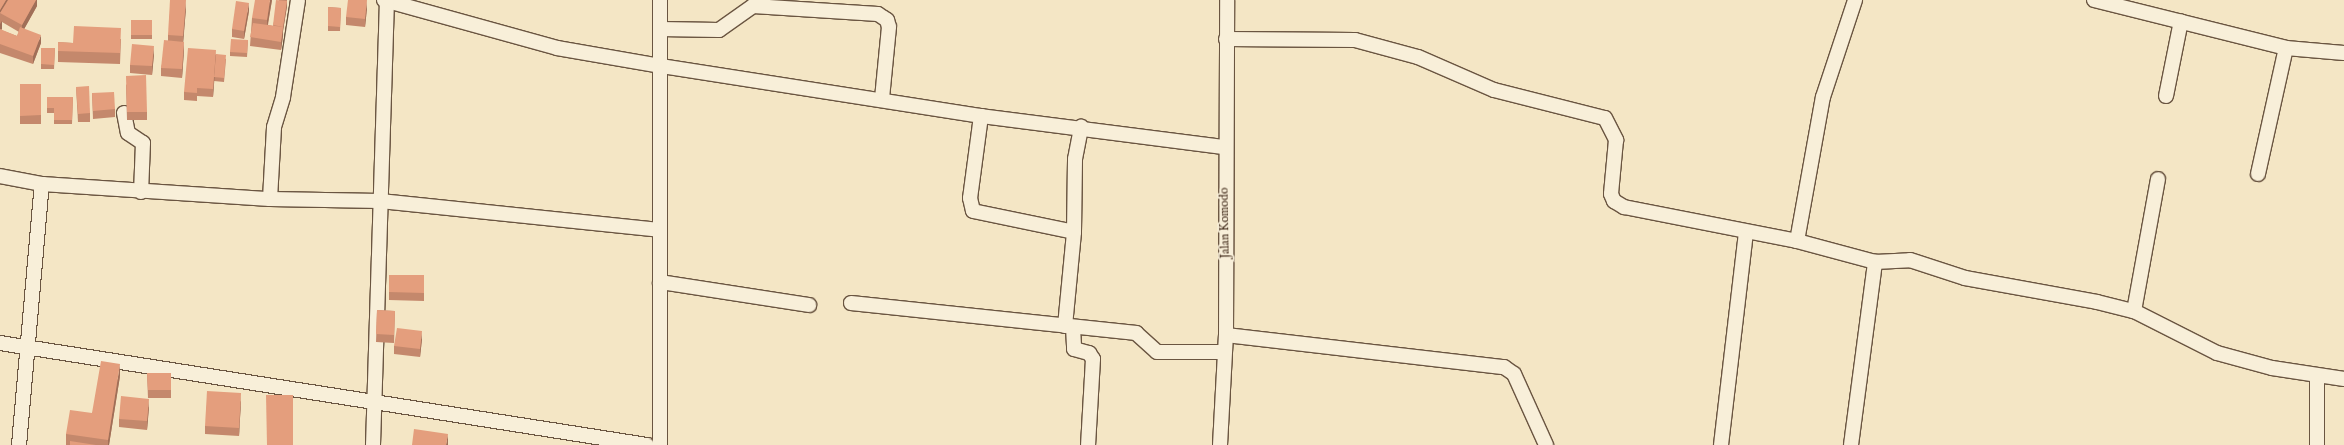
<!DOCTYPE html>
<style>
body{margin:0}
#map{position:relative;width:2344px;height:445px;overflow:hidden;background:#f4e6c5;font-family:"IM FELL English",serif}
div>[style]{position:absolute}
.roads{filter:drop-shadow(1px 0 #6a5541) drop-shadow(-1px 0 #6a5541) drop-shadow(0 1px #6a5541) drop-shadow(0 -1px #6a5541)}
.street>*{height:14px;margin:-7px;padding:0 7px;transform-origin:7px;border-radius:7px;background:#f8efd9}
.wall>*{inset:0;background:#c4886c}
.shaded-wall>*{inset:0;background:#a06f58}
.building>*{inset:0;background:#e49e7d}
span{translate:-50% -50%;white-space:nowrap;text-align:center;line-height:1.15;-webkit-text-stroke:3.5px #f8efd9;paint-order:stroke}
.street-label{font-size:12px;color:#3c2515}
</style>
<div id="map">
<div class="roads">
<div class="street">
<div style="left:384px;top:0;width:180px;rotate:15.5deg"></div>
<div style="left:557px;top:48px;width:106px;rotate:9.8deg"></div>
<div style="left:661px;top:66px;width:324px;rotate:8.9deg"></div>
<div style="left:981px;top:116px;width:245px;rotate:7.3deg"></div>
<div style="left:2094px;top:0;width:198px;rotate:14deg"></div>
<div style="left:2286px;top:48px;width:58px;rotate:4.9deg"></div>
<div style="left:660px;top:29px;width:59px;rotate:1deg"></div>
<div style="left:719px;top:30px;width:42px;rotate:-35.2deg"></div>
<div style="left:753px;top:6px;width:125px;rotate:3.7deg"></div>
<div style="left:878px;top:14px;width:11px;rotate:34deg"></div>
<div style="left:887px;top:20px;width:7px;rotate:74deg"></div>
<div style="left:889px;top:27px;width:72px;rotate:95.6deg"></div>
<div style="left:1226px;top:39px;width:129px;rotate:0.4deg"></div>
<div style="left:1355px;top:40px;width:65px;rotate:15.1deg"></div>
<div style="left:1418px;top:57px;width:83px;rotate:23.5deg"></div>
<div style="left:1494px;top:90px;width:114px;rotate:14.2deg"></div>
<div style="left:1605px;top:118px;width:25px;rotate:63deg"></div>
<div style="left:1616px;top:140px;width:54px;rotate:95.3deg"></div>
<div style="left:1611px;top:194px;width:8px;rotate:67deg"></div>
<div style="left:1614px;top:201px;width:12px;rotate:31deg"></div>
<div style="left:1624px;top:207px;width:176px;rotate:11.1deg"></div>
<div style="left:1797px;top:241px;width:81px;rotate:15.1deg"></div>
<div style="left:1875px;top:262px;width:35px;rotate:-3deg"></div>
<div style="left:1910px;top:260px;width:58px;rotate:18.1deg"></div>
<div style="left:1965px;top:278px;width:134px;rotate:10.3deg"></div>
<div style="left:2097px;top:302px;width:38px;rotate:14deg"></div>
<div style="left:2134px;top:311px;width:93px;rotate:26.8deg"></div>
<div style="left:2217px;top:353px;width:57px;rotate:15.3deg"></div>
<div style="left:2272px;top:368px;width:73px;rotate:8.7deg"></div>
<div style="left:2166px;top:96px;width:76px;rotate:-78.7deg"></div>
<div style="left:124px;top:113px;width:20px;rotate:79deg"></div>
<div style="left:128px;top:133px;width:18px;rotate:34deg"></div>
<div style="left:143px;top:143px;width:49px;rotate:92.3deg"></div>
<div style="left:981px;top:116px;width:83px;rotate:97.6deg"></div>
<div style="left:970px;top:198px;width:13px;rotate:77deg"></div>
<div style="left:973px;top:211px;width:103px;rotate:11.7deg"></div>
<div style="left:1074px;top:232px;width:73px;rotate:-89.2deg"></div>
<div style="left:1075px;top:159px;width:33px;rotate:-79deg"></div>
<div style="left:2258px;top:174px;width:129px;rotate:-77.5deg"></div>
<div style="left:0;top:176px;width:43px;rotate:10.8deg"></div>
<div style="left:270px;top:199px;width:72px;rotate:-86.8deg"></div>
<div style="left:274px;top:127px;width:31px;rotate:-73deg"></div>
<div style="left:283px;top:97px;width:98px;rotate:-81.2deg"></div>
<div style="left:1797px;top:241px;width:146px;rotate:-79.8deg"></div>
<div style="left:1823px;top:97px;width:102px;rotate:-71.7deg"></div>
<div style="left:660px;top:282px;width:151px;rotate:8.8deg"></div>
<div style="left:851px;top:303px;width:287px;rotate:6deg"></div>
<div style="left:1136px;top:333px;width:28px;rotate:42deg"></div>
<div style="left:1157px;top:352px;width:66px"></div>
<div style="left:2134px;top:311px;width:134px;rotate:-79.7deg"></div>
<div style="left:1065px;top:326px;width:94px;rotate:-84.5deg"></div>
<div style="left:1073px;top:327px;width:22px;rotate:87deg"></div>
<div style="left:1074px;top:349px;width:16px;rotate:15deg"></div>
<div style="left:1089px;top:353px;width:7px;rotate:56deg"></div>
<div style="left:1093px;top:359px;width:86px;rotate:93.3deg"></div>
<div style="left:1226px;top:335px;width:280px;rotate:6.6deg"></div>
<div style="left:1504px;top:367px;width:12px;rotate:35deg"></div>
<div style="left:1514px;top:374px;width:78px;rotate:65.7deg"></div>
<div style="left:0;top:343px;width:655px;rotate:8.96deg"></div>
<div style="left:2317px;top:377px;width:68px;rotate:90deg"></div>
<div style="left:19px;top:445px;width:262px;rotate:-85deg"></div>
<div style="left:42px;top:184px;width:228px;rotate:3.8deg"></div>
<div style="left:270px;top:199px;width:110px;rotate:1deg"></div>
<div style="left:380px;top:201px;width:281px;rotate:5.9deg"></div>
<div style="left:373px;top:445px;width:445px;rotate:-88.2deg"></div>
<div style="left:660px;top:445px;width:445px;rotate:-90deg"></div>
<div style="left:1220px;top:445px;width:110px;rotate:-86.9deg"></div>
<div style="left:1226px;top:335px;width:335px;rotate:-89.8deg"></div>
<div style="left:1721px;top:445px;width:213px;rotate:-83.3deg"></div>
<div style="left:1851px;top:445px;width:185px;rotate:-82.5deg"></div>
</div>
</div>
<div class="wall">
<div style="clip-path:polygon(evenodd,0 0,37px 0,37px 6px,24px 29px,41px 43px,33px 64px,0 53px,0 0,2px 22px,19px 32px,17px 36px,1px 30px,2px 22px)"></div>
<div style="clip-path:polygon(272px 0,268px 25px,273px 26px,279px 0,287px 0,287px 6px,283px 31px,283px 36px,281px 50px,250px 46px,252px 18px)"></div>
<div style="clip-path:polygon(328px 7px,341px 8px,340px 31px,328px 31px)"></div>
<div style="clip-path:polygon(186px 8px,183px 42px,184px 50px,182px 78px,161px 76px,161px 68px,168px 41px,168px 35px)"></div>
<div style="clip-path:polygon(367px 8px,365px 27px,346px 25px,346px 17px)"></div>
<div style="clip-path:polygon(249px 11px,244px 39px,232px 37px,232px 29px)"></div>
<div style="clip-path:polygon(131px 20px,152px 20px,152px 39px,131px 39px)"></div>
<div style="clip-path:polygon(121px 39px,120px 64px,58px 62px,58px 42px,73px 43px)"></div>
<div style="clip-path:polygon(248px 40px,247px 57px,230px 56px,230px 52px)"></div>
<div style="clip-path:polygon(41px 48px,55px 48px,54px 69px,41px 69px)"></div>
<div style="clip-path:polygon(154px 54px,152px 75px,130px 73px,130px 65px)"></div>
<div style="clip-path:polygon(216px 54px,226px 59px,224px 82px,214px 81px,213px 97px,197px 96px,197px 101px,184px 100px,184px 92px)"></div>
<div style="clip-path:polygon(20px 84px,41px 84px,41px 124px,20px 124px)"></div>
<div style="clip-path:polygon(126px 84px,147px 112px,147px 120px,127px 120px)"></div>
<div style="clip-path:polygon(76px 87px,90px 113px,90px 122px,78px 122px)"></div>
<div style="clip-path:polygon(92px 93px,115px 109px,115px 117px,93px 119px)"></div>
<div style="clip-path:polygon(47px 97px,73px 97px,72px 124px,54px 124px,54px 113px,47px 113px)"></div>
<div style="clip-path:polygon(389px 275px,424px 275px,424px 301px,389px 300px)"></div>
<div style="clip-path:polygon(377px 310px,395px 311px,394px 343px,376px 342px)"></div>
<div style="clip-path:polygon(422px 339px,420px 357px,394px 354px,394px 346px)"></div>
<div style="clip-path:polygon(147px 373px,171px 373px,171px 398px,148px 398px)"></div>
<div style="clip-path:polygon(120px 376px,109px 445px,66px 445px,66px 434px,92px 413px)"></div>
<div style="clip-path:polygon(241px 401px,239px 436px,205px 434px,205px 426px)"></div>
<div style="clip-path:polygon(149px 407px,147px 430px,119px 427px,119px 419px)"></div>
</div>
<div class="shaded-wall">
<div style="clip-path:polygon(6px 0,10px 0,0 13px,0 19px,0 10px)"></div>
<div style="clip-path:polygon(36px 0,37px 0,37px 6px,22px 33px,22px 25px)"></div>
<div style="clip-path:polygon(186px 0,186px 8px,183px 45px,183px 36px)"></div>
<div style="clip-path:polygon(270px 0,272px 0,267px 28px,267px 20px)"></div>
<div style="clip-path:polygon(367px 0,367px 8px,365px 27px,365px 19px)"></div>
<div style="clip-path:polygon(287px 1px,287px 6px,283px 31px,283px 27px)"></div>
<div style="clip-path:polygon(249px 3px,249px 11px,244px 39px,244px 31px)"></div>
<div style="clip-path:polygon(2px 21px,2px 29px,0 32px,0 24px)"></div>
<div style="clip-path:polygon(283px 27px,283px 36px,281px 50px,281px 42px)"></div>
<div style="clip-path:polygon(41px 35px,41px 43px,33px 64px,33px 56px)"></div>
<div style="clip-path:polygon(184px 42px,184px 50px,182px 78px,182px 69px)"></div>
<div style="clip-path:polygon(154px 46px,154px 54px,152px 75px,152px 66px)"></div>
<div style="clip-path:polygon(216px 50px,216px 59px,213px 97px,213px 89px)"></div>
<div style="clip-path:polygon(422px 331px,422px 339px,420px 357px,420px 349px)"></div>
<div style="clip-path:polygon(120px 364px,120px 376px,109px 445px,108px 445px,108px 440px)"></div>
<div style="clip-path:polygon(241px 393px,241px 401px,239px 436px,239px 428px)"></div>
<div style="clip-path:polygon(149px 399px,149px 407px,147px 430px,147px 421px)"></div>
<div style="clip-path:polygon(448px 434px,448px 445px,446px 445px)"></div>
</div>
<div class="building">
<div style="clip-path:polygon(0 0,6px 0,0 10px)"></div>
<div style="clip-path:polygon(8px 0,36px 0,22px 25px,0 13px)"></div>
<div style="clip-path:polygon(170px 0,186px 0,183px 36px,168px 35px)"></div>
<div style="clip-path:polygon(255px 0,270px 0,267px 20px,252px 18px)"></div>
<div style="clip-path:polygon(276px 0,287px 1px,283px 27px,273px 25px)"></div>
<div style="clip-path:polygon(348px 0,367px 0,365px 19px,346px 17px)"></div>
<div style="clip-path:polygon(236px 1px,249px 3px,244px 31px,232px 29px)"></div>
<div style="clip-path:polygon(328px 7px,341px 8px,340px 27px,328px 26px)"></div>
<div style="clip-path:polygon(131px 20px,152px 20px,152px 35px,131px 35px)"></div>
<div style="clip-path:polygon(253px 23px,283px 27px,281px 42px,250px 37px)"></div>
<div style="clip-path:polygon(74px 26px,121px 28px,120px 53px,58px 51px,58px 42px,73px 43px)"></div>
<div style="clip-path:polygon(20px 27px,41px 35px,33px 56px,0 44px,0 29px,17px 36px)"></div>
<div style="clip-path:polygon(231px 39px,248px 40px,247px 53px,230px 52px)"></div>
<div style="clip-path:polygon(164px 40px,184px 42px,182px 69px,161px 68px)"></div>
<div style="clip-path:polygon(132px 44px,154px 46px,152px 66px,130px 65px)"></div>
<div style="clip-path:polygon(41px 48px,55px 48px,54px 65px,41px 64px)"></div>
<div style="clip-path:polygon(188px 48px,216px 50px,213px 89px,197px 88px,197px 93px,184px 92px)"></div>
<div style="clip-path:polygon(216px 54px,226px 55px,224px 78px,214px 77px)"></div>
<div style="clip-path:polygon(146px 75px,147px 112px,127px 112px,126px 76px)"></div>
<div style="clip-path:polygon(20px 84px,41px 84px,41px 115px,20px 116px)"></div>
<div style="clip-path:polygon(89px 86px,90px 113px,78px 114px,76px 87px)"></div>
<div style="clip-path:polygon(114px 92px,115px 109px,93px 111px,92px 93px)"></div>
<div style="clip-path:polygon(47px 97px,73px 97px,72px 120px,54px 120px,54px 108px,47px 108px)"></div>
<div style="clip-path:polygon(389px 275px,424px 275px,424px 293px,389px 292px)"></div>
<div style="clip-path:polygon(377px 310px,395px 311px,394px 335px,376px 334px)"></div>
<div style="clip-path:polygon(397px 328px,422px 331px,420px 349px,394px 346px)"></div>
<div style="clip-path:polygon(101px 361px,120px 364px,108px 440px,66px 434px,70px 410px,92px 413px)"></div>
<div style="clip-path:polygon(147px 373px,171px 373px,171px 390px,148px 390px)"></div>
<div style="clip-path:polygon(207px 391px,241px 393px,239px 428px,205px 426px)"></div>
<div style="clip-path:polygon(266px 395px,293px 395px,293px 445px,267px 445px)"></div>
<div style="clip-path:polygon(121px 396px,149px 399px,147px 421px,119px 419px)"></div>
<div style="clip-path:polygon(414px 429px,448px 434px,446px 445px,412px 445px)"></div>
<div style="clip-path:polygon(70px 441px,96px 445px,70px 445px)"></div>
</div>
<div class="street-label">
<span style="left:1225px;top:223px;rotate:-91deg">Jalan Komodo</span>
</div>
</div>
